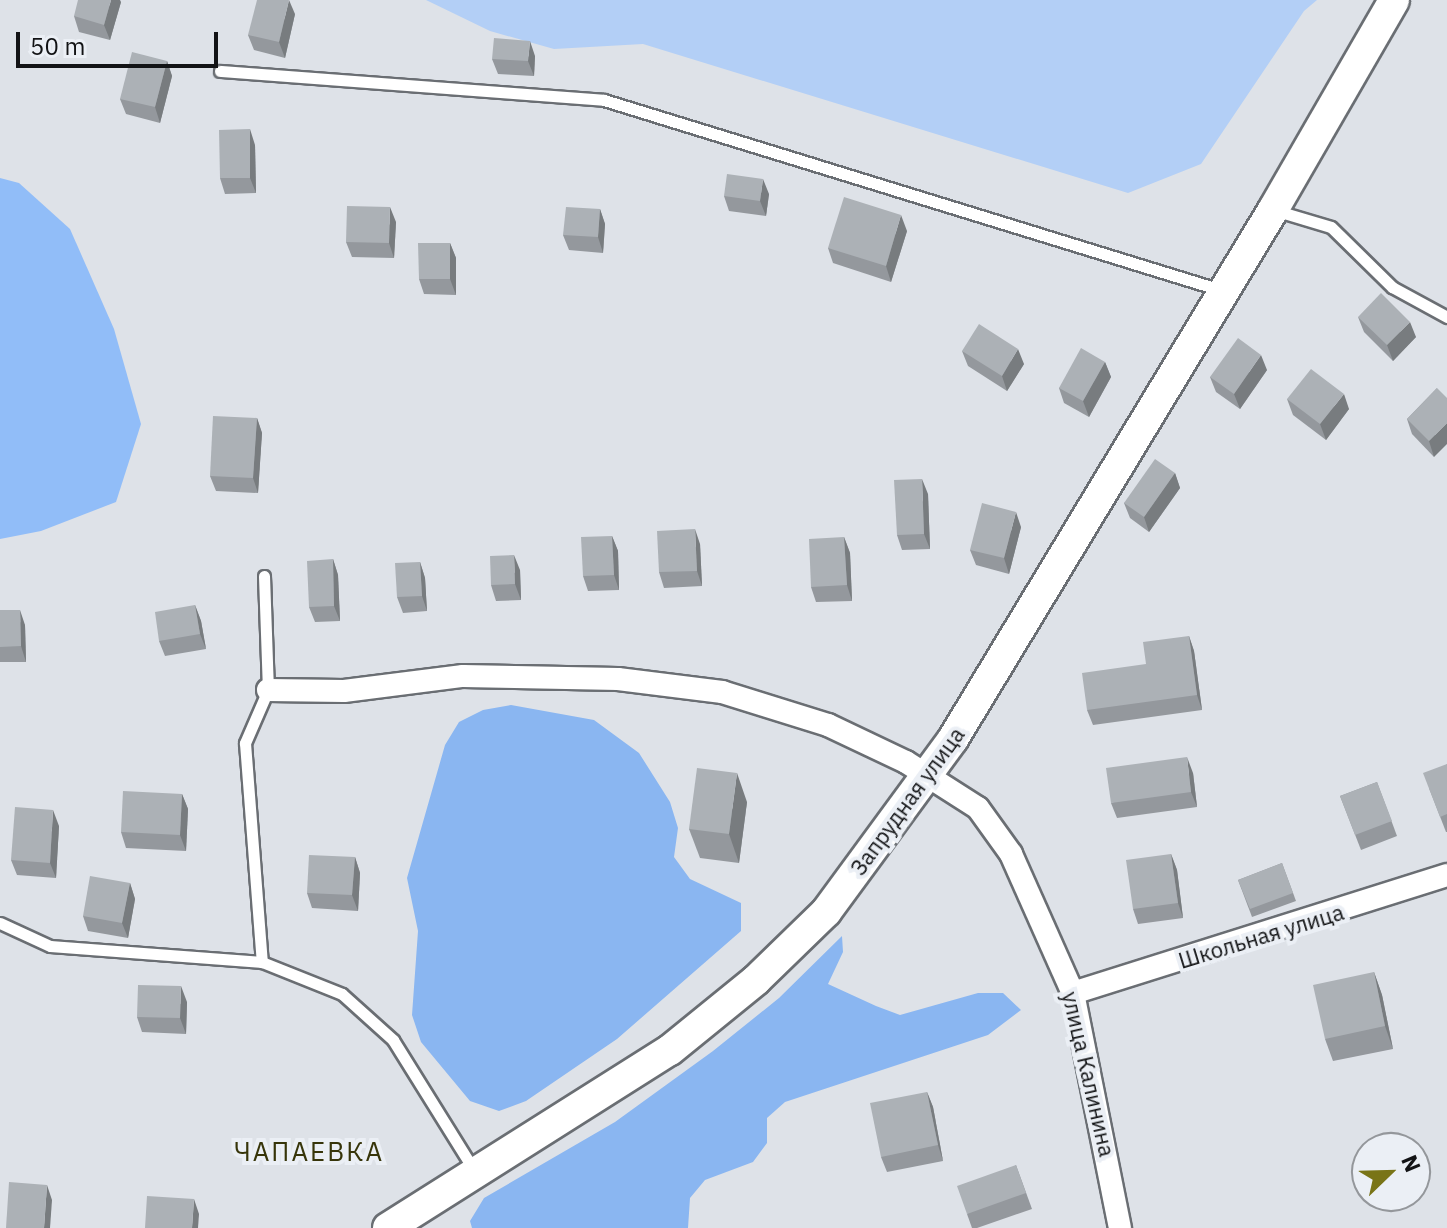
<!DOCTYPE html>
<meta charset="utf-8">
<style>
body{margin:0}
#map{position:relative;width:1447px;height:1228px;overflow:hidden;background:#dee2e8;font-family:"IBM Plex Sans",sans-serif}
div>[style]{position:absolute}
.green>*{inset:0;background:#b3cff6}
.forest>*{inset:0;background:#8ab6f1}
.water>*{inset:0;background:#91bdf8}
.roads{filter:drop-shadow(2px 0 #6a6e73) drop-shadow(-2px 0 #6a6e73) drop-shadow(0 2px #6a6e73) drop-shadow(0 -2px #6a6e73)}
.lane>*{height:11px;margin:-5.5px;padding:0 5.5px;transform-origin:5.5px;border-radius:5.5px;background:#fff}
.street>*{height:22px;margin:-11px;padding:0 11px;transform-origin:11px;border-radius:11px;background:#fff}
.secondary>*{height:30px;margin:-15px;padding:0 15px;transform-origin:15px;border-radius:15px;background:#fff}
.wall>*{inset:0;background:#94989d}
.shaded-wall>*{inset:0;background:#787c7f}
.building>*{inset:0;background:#acb1b6}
span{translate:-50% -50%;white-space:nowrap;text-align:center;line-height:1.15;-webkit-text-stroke:8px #ebeff5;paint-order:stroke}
.street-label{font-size:22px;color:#121315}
.quarter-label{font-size:26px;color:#37350a;letter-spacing:2px}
.north{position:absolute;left:1351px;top:1132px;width:80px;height:80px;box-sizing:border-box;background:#ebeff5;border:2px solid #94979b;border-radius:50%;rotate:67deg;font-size:22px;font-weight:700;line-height:32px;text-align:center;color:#121315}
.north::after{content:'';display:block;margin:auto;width:28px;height:36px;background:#797417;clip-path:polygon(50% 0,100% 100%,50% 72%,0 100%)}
.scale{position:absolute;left:16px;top:32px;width:202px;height:36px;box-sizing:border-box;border:4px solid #121315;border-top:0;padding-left:10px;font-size:24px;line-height:28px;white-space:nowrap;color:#121315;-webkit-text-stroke:6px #ebeff5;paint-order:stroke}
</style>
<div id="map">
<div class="green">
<div style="clip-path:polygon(426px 0,1317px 0,1304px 11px,1201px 164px,1128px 193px,643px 44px,554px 49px,490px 31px)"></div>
</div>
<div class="forest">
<div style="clip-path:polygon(511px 705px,594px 720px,639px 753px,670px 802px,678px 828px,674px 857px,690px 879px,741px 903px,741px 931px,617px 1039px,526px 1101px,499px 1111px,470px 1101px,421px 1042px,412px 1015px,418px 931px,407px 878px,445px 745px,459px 722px,483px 710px)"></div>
<div style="clip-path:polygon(842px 936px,843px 952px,828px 984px,876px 1006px,900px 1015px,978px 993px,1003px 993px,1021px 1010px,988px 1035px,785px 1102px,767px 1118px,767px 1143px,753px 1162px,705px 1180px,690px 1198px,688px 1228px,472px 1228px,470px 1221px,484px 1198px,615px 1122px,713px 1051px,779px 998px)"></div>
</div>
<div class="water">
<div style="clip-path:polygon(0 178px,19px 183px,70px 229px,114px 329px,141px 424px,116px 502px,41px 531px,0 539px)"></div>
</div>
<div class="roads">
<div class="lane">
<div style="left:220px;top:71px;width:385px;rotate:4.3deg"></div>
<div style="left:604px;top:100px;width:649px;rotate:17.12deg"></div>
<div style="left:1274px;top:210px;width:59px;rotate:16.6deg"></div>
<div style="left:1331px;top:227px;width:86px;rotate:44.5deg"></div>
<div style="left:1392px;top:287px;width:63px;rotate:28.6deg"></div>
<div style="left:264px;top:576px;width:114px;rotate:88deg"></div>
<div style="left:268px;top:690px;width:58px;rotate:113.5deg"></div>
<div style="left:245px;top:743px;width:220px;rotate:85.6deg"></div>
<div style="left:262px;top:962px;width:86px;rotate:21.8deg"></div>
<div style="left:342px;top:994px;width:69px;rotate:42deg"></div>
<div style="left:393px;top:1040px;width:153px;rotate:58.1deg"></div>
<div style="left:0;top:923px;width:55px;rotate:24.7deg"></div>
<div style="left:50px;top:946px;width:213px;rotate:4.3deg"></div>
</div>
<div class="street">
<div style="left:268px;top:690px;width:76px;rotate:0.8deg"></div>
<div style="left:344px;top:691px;width:120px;rotate:-7.2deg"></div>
<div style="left:463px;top:676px;width:155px;rotate:1.1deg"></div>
<div style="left:618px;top:679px;width:105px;rotate:7.1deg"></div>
<div style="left:722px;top:692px;width:111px;rotate:17.3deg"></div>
<div style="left:828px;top:725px;width:86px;rotate:25.4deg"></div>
<div style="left:906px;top:762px;width:85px;rotate:32.6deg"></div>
<div style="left:978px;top:808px;width:57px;rotate:54.3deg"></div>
<div style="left:1011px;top:854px;width:152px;rotate:66deg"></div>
<div style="left:1073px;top:993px;width:240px;rotate:78.7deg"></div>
<div style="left:1073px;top:993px;width:392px;rotate:-17.5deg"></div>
</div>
<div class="secondary">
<div style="left:388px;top:1228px;width:333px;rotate:-32.3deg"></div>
<div style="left:670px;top:1050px;width:111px;rotate:-39.1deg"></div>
<div style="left:756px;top:980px;width:98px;rotate:-44.2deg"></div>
<div style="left:826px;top:912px;width:215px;rotate:-53.7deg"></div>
<div style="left:953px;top:739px;width:618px;rotate:-58.83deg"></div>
<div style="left:1273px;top:210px;width:242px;rotate:-60deg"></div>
</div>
</div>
<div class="wall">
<div style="clip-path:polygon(121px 2px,110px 40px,79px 32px,74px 16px)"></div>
<div style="clip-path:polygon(295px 14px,285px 58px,254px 50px,248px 35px)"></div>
<div style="clip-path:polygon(535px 56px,534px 76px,498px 74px,492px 59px)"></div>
<div style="clip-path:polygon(167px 61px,172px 76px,160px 123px,126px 114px,120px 99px)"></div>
<div style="clip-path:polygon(255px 145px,256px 193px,225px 194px,220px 178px)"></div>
<div style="clip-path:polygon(769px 194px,766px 216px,729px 211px,724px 196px)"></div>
<div style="clip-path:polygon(600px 209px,605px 224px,603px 253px,569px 250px,563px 235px)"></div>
<div style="clip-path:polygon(396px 222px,394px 258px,352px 257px,346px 242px)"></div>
<div style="clip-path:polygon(907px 231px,891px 282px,833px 263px,828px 248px)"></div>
<div style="clip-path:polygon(450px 243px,456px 258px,456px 295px,424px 294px,419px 279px)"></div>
<div style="clip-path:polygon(1358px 317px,1416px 337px,1393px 361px,1364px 332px)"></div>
<div style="clip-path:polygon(962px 351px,1024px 364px,1007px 391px,968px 366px)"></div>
<div style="clip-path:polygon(1105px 362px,1111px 377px,1089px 417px,1064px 403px,1059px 388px)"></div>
<div style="clip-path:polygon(1267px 370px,1240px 409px,1216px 392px,1210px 377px)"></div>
<div style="clip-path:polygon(1437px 388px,1434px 457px,1412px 434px,1407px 419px)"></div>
<div style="clip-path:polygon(1287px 399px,1349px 409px,1326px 440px,1293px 415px)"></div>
<div style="clip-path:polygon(257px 418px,262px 433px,258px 493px,216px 491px,210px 476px)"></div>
<div style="clip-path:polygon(1175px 473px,1180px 488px,1149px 532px,1130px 518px,1124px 503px)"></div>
<div style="clip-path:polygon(928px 494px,930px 549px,902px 550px,897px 535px)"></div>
<div style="clip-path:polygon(1021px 527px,1009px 574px,976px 565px,970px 550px)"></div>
<div style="clip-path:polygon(612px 536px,618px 551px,619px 590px,588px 591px,583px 576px)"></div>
<div style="clip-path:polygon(844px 537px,850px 553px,852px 601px,816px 602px,811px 587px)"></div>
<div style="clip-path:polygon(700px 544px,702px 586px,664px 588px,659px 572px)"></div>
<div style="clip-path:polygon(333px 559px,338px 575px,340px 621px,315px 622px,309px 607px)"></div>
<div style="clip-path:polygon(420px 562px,425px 578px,427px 611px,403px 613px,397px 597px)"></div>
<div style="clip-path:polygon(520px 570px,521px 600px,496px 601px,491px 585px)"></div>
<div style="clip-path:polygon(195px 605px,201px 621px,206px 649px,165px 656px,159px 641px)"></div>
<div style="clip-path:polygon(0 610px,25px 625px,26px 662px,0 662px)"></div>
<div style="clip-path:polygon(1189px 636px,1194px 651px,1202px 710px,1093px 725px,1087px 710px)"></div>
<div style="clip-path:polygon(1447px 764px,1447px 832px,1446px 832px,1429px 788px)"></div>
<div style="clip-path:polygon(1193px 773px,1197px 807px,1117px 818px,1111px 803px)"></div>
<div style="clip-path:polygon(1377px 782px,1397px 836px,1361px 850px,1340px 796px)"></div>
<div style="clip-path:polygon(182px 794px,188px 809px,186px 851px,126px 848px,121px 832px)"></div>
<div style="clip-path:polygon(747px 802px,739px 863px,700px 858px,689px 829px)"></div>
<div style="clip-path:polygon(59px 826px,56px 878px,17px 875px,11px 860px)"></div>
<div style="clip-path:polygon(1171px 854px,1177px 870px,1183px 918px,1138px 924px,1133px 909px)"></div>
<div style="clip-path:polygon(355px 857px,360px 873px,358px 911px,312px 908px,307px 893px)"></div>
<div style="clip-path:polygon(1282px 863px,1296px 901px,1252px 917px,1238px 880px)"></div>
<div style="clip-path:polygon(130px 883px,135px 899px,128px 938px,88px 931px,83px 916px)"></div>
<div style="clip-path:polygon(1374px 972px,1382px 995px,1393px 1049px,1333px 1061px,1325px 1039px)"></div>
<div style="clip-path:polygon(187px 1002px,186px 1034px,142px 1032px,137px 1017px)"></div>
<div style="clip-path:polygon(927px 1092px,933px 1107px,943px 1161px,887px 1172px,881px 1157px)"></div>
<div style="clip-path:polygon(1016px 1165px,1032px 1209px,977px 1228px,972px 1228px,967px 1214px)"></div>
</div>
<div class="shaded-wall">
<div style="clip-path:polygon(111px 0,120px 0,121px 2px,110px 40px,104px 25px)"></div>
<div style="clip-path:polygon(289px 0,295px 14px,285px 58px,279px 42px)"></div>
<div style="clip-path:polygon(530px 41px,535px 56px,534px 76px,528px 61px)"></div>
<div style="clip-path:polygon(167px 61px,172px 76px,160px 123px,155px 107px)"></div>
<div style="clip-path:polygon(250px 129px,255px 145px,256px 193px,250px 178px)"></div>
<div style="clip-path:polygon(763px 179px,769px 194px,766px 216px,760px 201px)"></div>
<div style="clip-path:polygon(390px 207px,396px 222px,394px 258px,389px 243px)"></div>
<div style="clip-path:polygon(600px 209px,605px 224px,603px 253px,598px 237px)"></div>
<div style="clip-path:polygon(901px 215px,907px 231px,891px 282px,886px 266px)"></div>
<div style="clip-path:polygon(450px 243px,456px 258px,456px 295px,450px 279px)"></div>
<div style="clip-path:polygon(1410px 322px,1416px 337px,1393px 361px,1387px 345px)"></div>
<div style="clip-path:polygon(1018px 349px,1024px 364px,1007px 391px,1002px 376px)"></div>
<div style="clip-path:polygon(1261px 355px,1267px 370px,1240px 409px,1234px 394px)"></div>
<div style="clip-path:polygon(1105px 362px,1111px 377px,1089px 417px,1083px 401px)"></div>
<div style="clip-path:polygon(1344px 394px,1349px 409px,1326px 440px,1320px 424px)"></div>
<div style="clip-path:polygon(257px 418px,262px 433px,258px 493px,253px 478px)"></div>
<div style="clip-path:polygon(1447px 423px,1447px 444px,1434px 457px,1429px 441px)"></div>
<div style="clip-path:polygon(1175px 473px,1180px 488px,1149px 532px,1144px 517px)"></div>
<div style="clip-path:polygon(922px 479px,928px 494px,930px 549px,924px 534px)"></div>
<div style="clip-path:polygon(1016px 512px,1021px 527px,1009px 574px,1004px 558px)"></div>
<div style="clip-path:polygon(695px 529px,700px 544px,702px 586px,697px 571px)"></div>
<div style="clip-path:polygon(612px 536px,618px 551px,619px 590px,614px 575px)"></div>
<div style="clip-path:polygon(844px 537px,850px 553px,852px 601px,847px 585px)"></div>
<div style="clip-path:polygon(514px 555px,520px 570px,521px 600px,515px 584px)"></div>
<div style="clip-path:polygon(333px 559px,338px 575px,340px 621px,334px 606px)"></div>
<div style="clip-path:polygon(420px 562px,425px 578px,427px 611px,422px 596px)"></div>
<div style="clip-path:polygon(195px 605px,201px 621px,206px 649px,200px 634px)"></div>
<div style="clip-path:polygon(20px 610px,25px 625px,26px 662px,21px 646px)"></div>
<div style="clip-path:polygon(1189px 636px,1194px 651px,1202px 710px,1197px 695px)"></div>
<div style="clip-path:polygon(1187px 757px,1193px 773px,1197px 807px,1191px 792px)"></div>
<div style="clip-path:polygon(737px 773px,747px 802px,739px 863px,729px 834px)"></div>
<div style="clip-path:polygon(182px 794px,188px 809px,186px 851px,180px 835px)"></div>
<div style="clip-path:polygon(53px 810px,59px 826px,56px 878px,50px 863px)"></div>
<div style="clip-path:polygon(1171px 854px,1177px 870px,1183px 918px,1178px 903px)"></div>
<div style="clip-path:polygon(355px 857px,360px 873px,358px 911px,352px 895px)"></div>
<div style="clip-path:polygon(130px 883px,135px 899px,128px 938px,122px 923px)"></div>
<div style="clip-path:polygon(1374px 972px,1382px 995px,1393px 1049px,1385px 1026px)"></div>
<div style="clip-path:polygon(181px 986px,187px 1002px,186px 1034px,180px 1018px)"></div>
<div style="clip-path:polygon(927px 1092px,933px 1107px,943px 1161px,938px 1145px)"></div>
<div style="clip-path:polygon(47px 1185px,52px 1200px,50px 1228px,44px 1228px)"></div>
<div style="clip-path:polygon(194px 1199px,199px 1214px,198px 1228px,192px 1228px)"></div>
</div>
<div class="building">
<div style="clip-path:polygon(78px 0,111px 0,104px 25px,74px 16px)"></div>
<div style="clip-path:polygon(257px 0,289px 0,279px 42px,248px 35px)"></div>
<div style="clip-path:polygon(494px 38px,530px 41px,528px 61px,492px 59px)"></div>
<div style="clip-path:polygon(132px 52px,167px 61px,155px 107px,120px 99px)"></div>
<div style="clip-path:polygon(250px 129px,250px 178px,220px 178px,219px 130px)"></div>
<div style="clip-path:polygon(727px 174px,763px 179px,760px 201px,724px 196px)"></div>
<div style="clip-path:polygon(844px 197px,901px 215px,886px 266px,828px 248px)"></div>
<div style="clip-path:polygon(347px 206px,390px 207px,389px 243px,346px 242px)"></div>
<div style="clip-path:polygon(566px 207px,600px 209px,598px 237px,563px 235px)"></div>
<div style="clip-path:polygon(418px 243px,450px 243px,450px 279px,419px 279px)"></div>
<div style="clip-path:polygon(1381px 293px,1410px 322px,1387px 345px,1358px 317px)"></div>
<div style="clip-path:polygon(979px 324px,1018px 349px,1002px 376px,962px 351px)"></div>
<div style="clip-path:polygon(1238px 338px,1261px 355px,1234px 394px,1210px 377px)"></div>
<div style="clip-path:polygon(1081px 348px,1105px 362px,1083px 401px,1059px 388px)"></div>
<div style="clip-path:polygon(1311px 369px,1344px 394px,1320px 424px,1287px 399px)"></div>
<div style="clip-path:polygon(1437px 388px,1447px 398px,1447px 423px,1429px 441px,1407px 419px)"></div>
<div style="clip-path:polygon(213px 416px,257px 418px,253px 478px,210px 476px)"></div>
<div style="clip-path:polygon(1155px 459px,1175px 473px,1144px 517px,1124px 503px)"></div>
<div style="clip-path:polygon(922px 479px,924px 534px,897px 535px,894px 480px)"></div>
<div style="clip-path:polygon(982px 503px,1016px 512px,1004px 558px,970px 550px)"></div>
<div style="clip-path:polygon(695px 529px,697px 571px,659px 572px,657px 531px)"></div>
<div style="clip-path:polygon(612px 536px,614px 575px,583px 576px,581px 537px)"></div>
<div style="clip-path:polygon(844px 537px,847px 585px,811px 587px,809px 539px)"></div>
<div style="clip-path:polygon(514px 555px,515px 584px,491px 585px,490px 556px)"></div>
<div style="clip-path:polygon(333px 559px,334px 606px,309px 607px,307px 561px)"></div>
<div style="clip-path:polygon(420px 562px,422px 596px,397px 597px,395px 563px)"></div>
<div style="clip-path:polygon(195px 605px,200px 634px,159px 641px,155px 612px)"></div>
<div style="clip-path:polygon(0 610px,20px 610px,21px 646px,0 647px)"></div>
<div style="clip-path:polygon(1189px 636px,1197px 695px,1087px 710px,1082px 673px,1146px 664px,1143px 642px)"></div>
<div style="clip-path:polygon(1187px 757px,1191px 792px,1111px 803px,1106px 768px)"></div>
<div style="clip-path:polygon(1447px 764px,1447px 814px,1440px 817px,1423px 773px)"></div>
<div style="clip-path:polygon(697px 768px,737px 773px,729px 834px,689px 829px)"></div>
<div style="clip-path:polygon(1377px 782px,1392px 821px,1355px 835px,1340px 796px)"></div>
<div style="clip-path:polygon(123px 791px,182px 794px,180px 835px,121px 832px)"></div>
<div style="clip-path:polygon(15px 807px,53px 810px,50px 863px,11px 860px)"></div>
<div style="clip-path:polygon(1171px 854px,1178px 903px,1133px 909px,1126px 860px)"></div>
<div style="clip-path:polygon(309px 855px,355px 857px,352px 895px,307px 893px)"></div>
<div style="clip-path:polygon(1282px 863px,1293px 893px,1250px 909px,1238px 880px)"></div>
<div style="clip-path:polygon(90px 876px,130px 883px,122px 923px,83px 916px)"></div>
<div style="clip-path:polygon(1374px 972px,1385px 1026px,1325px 1039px,1313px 985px)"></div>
<div style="clip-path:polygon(138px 985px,181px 986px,180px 1018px,137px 1017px)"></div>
<div style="clip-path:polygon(927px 1092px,938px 1145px,881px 1157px,870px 1103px)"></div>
<div style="clip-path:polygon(1016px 1165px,1026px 1193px,967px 1214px,957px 1186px)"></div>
<div style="clip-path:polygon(9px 1182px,47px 1185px,44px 1228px,6px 1228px)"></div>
<div style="clip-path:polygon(147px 1196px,194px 1199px,192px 1228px,145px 1228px)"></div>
</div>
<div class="street-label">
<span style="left:907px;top:801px;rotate:-54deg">Запрудная улица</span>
<span style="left:1261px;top:936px;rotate:-17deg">Школьная улица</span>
<span style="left:1089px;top:1074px;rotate:77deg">улица Калинина</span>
</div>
<div class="quarter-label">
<span style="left:309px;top:1152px">ЧАПАЕВКА</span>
</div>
<div class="north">N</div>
<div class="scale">50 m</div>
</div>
